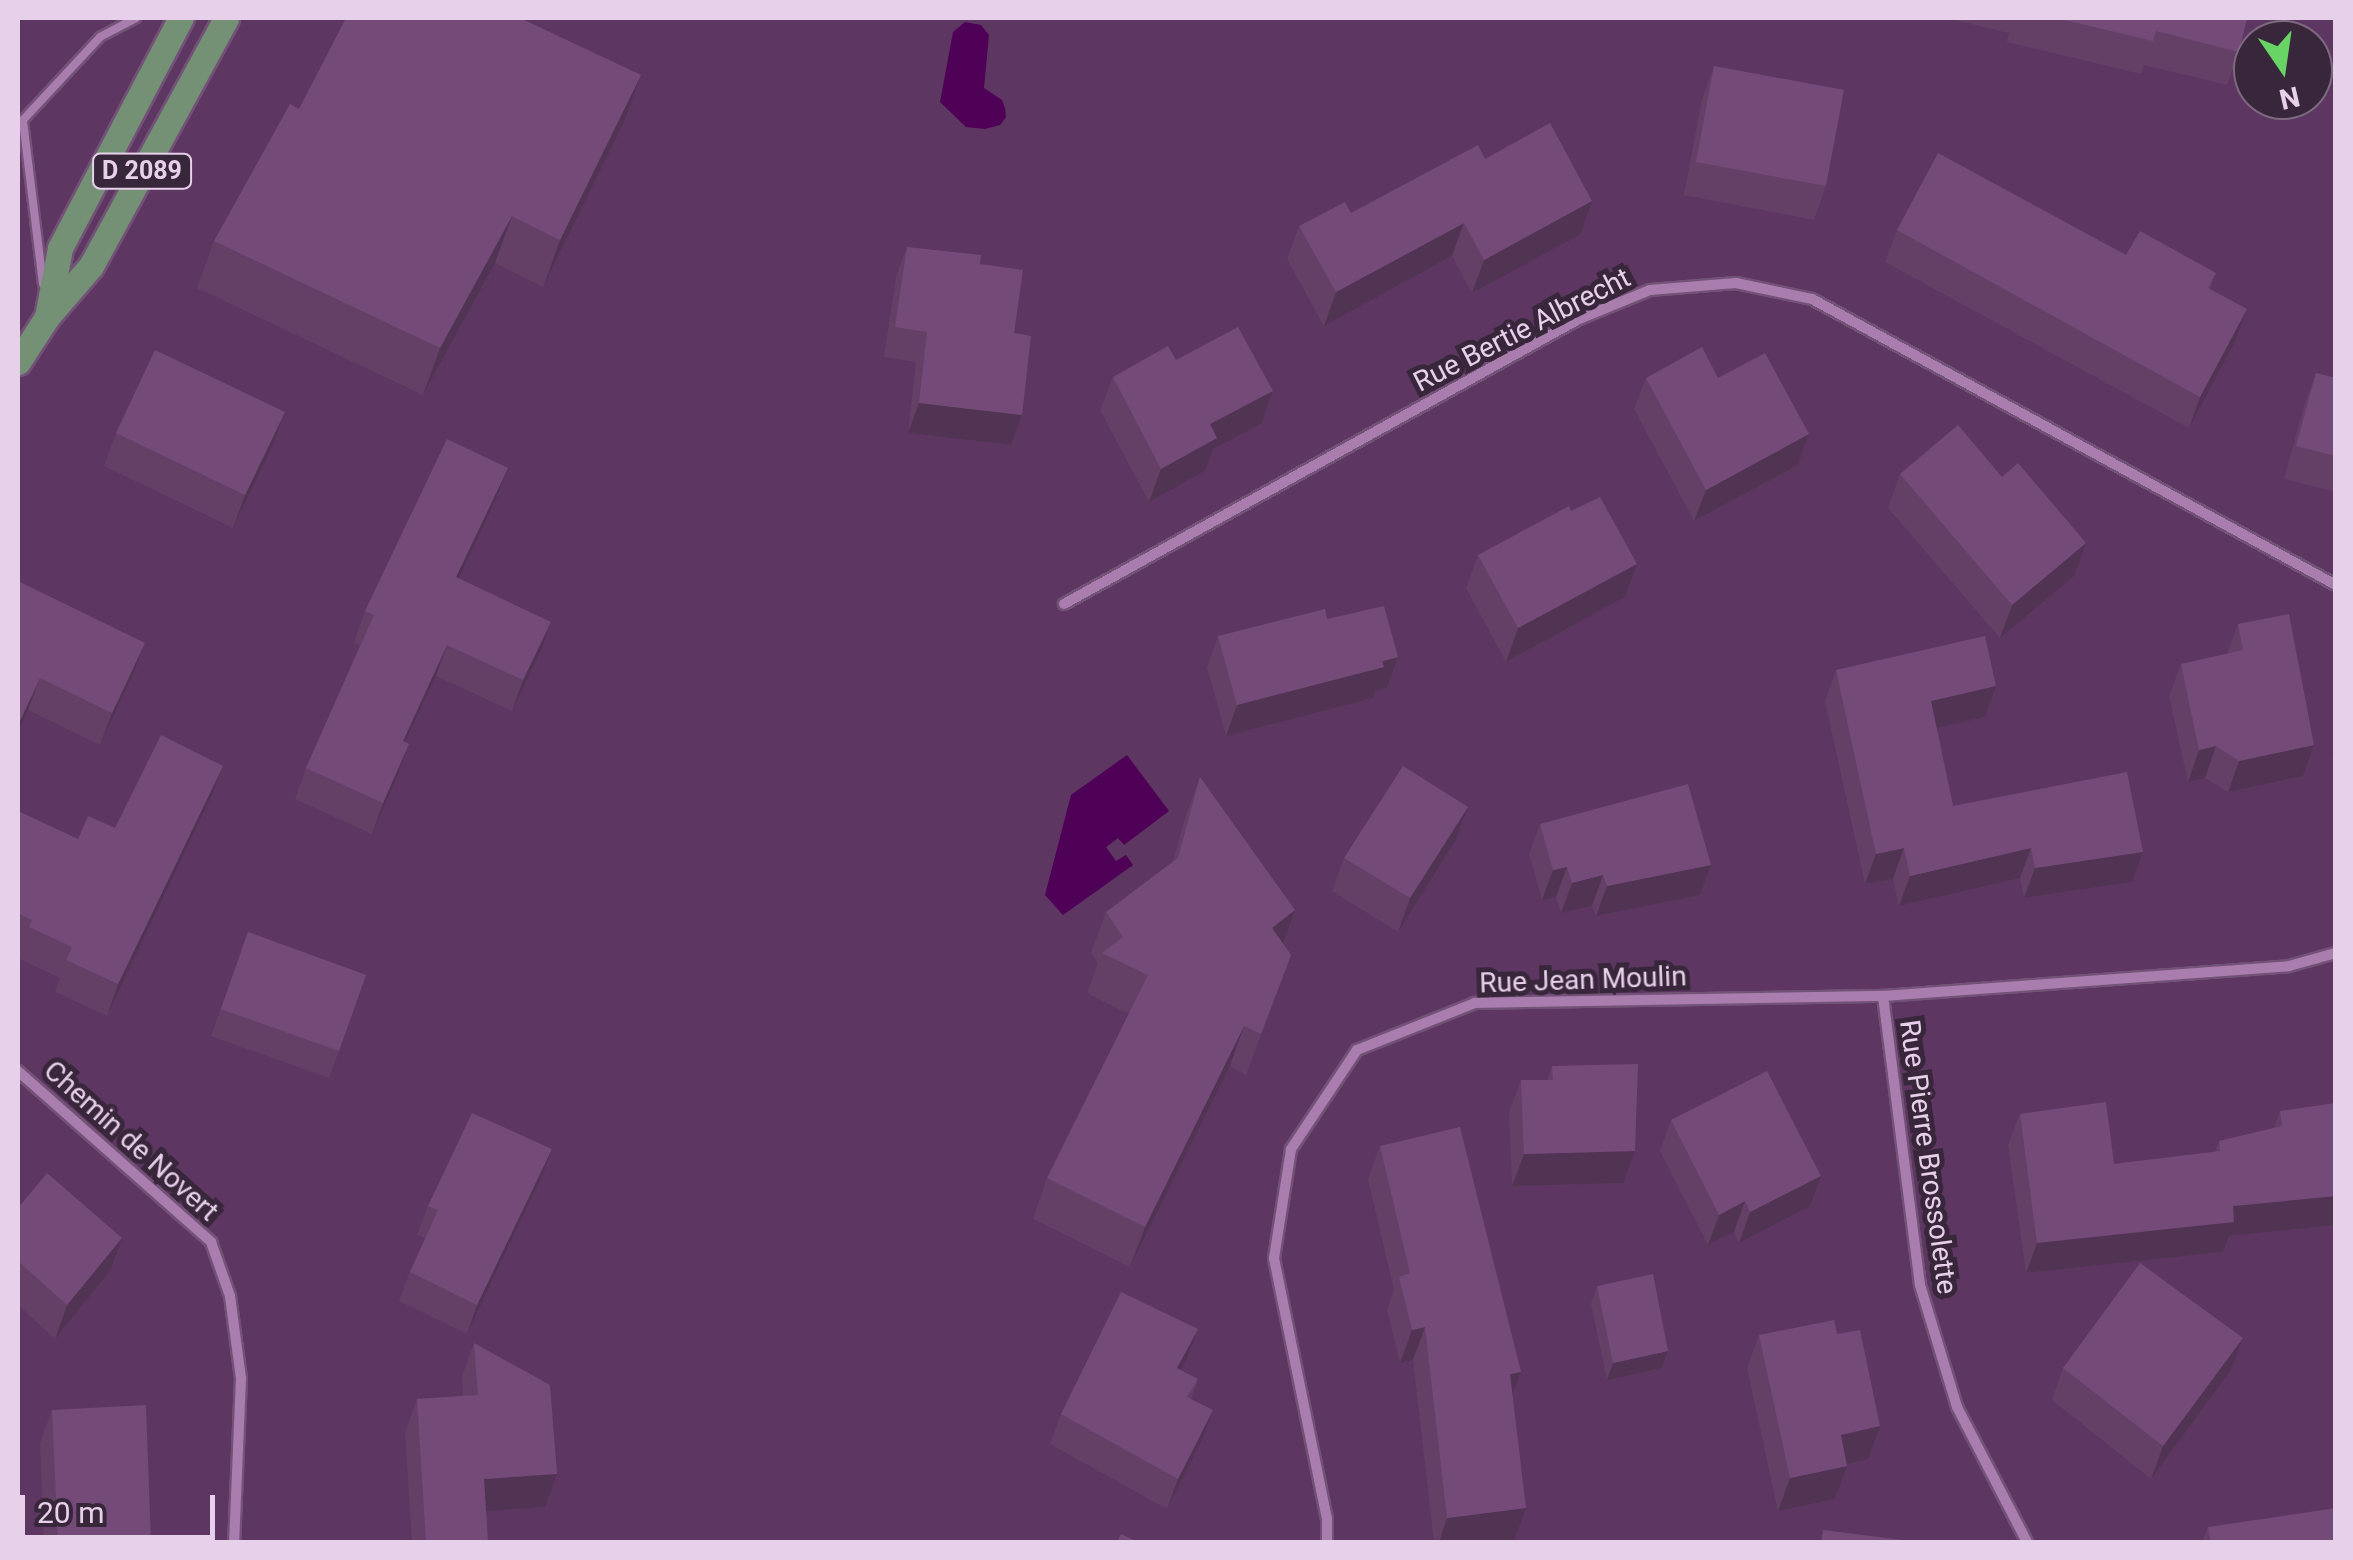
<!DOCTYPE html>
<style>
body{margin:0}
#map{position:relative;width:2353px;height:1560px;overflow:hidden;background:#5d3662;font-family:Roboto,sans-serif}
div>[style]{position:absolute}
.water>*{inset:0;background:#4e0156}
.roads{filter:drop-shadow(2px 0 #735277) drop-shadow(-2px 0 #735277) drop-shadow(0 2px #735277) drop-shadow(0 -2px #735277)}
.service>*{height:8px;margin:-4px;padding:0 4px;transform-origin:4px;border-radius:4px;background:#a97eae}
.minor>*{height:10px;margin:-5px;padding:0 5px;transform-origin:5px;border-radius:5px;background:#a97eae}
.primary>*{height:25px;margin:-12.5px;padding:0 12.5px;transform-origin:12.5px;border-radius:12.5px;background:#749176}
.wall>*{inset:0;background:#644067}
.shaded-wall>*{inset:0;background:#513454}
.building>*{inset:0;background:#744b78}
span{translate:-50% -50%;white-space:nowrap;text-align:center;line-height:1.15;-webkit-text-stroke:10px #38263a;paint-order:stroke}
.shield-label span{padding:2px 8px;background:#38263a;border:2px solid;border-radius:8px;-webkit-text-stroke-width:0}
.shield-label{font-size:25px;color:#e7d0ea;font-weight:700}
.street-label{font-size:28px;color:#e7d0ea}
.frame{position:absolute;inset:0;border:20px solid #e7d0ea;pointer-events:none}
.north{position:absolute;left:2233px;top:20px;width:100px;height:100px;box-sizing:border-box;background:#38263a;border:2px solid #7e6a80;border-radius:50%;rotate:167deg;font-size:28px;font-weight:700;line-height:40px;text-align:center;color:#e7d0ea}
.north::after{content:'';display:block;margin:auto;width:35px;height:45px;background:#67d465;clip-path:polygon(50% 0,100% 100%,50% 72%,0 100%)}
.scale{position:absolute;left:20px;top:1495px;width:195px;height:45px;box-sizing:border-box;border:5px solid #e7d0ea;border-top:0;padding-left:12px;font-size:30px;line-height:35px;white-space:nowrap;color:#e7d0ea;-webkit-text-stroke:8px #38263a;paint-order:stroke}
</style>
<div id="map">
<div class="water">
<div style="clip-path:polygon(965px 22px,981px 25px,989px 35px,984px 88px,1002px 100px,1005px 108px,1006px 117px,1000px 125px,985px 129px,966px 127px,940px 102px,953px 32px)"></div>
<div style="clip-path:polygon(1127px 755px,1169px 811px,1124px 845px,1118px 838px,1106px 847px,1116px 861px,1126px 855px,1133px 865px,1063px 915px,1045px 895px,1071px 795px)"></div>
</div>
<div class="roads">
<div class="service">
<div style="left:43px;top:284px;width:165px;rotate:-97deg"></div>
<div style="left:23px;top:120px;width:113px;rotate:-47.1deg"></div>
<div style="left:100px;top:37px;width:41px;rotate:-27.8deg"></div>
</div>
<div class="minor">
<div style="left:1064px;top:604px;width:589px;rotate:-28.96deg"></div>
<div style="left:1579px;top:319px;width:77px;rotate:-22.2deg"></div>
<div style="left:1650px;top:290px;width:86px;rotate:-4.7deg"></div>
<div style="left:1736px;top:283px;width:78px;rotate:11.9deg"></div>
<div style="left:1812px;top:299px;width:597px;rotate:28.63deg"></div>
<div style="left:1883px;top:996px;width:291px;rotate:82.7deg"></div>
<div style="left:1920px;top:1285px;width:127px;rotate:73.1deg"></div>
<div style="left:1957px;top:1407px;width:152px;rotate:62.6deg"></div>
<div style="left:18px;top:1071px;width:258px;rotate:41.5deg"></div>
<div style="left:211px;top:1242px;width:57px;rotate:70.6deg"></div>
<div style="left:230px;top:1296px;width:83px;rotate:82.4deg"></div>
<div style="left:241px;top:1378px;width:164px;rotate:92.4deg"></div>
<div style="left:1327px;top:1542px;width:23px;rotate:-90deg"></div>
<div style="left:1327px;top:1519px;width:266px;rotate:-101.5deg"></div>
<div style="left:1274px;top:1258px;width:110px;rotate:-81.1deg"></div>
<div style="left:1291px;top:1149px;width:119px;rotate:-56.3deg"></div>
<div style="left:1357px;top:1050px;width:127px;rotate:-21.7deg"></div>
<div style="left:1475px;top:1003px;width:408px;rotate:-1deg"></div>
<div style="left:1883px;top:996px;width:407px;rotate:-4.2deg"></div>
<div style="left:2289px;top:966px;width:49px;rotate:-15.5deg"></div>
</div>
<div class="primary">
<div style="left:47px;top:317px;width:70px;rotate:-79.3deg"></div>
<div style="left:60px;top:248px;width:260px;rotate:-62.3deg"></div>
<div style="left:18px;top:362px;width:54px;rotate:-57.2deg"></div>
<div style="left:47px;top:317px;width:67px;rotate:-49.2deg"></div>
<div style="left:91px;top:266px;width:282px;rotate:-61.4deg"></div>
</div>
</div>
<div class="wall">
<div style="clip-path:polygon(1947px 18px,2247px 18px,2239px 52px,2227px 85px,2144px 65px,2141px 74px,2007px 42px,2009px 33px)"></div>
<div style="clip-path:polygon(1714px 66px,1826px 186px,1814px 220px,1684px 195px,1702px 99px)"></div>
<div style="clip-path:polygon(641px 75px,624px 122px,543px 287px,495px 263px,423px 395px,197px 288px,214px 241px,299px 109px)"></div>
<div style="clip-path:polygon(1485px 159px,1580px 235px,1472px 293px,1452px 256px,1324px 326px,1287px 259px,1299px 226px,1351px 213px)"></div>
<div style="clip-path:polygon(1897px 230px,2126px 255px,2216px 273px,2210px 289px,2247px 309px,2236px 340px,2189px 428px,1885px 262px)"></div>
<div style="clip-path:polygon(907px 247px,980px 264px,1014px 333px,1022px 415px,1011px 445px,908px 433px,916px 362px,884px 357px,896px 277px)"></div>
<div style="clip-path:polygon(1176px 360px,1261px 424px,1213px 449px,1205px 471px,1149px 502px,1100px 410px,1113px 377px)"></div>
<div style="clip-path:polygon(2316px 373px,2336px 378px,2336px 492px,2284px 479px,2304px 406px)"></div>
<div style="clip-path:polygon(1646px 378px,1718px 378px,1798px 465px,1694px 521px,1634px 409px)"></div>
<div style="clip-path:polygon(285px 412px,273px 445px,233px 528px,104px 466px,116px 433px)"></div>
<div style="clip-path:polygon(508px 468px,496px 499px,459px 578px,540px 653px,512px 711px,436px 676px,405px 743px,409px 744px,398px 775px,372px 834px,295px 799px,306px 768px,360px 645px,354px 642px,365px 611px)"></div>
<div style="clip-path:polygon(1900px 474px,2074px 576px,2000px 638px,1888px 508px)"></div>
<div style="clip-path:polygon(1478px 555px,1625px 597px,1506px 662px,1466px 588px)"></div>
<div style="clip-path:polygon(18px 581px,133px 674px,100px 745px,28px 710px,18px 732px)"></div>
<div style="clip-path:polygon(1327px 619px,1398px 657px,1387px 688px,1375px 691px,1373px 698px,1226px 736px,1207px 667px,1218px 636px)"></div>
<div style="clip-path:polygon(2238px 624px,2314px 745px,2303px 776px,2228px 792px,2205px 778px,2188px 782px,2169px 696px,2181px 664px,2227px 654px)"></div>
<div style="clip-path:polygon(1836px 670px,1985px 717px,1937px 728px,1953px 806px,2132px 882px,2024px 898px,2020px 878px,1899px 906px,1893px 879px,1865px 884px,1825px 701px)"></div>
<div style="clip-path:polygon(2336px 750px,2336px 774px,2332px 759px)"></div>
<div style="clip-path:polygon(223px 766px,211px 797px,107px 1016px,55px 992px,60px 978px,18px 958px,20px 952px,18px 950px,18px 811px,78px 839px,115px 828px)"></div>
<div style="clip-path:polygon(1200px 777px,1283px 943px,1291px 955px,1246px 1075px,1230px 1066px,1130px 1267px,1033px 1219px,1047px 1178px,1129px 1014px,1087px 993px,1098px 963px,1091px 952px,1106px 912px,1173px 861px,1185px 818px)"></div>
<div style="clip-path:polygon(1468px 807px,1456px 840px,1398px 932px,1332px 891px,1344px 858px)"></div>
<div style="clip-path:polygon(1540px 824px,1711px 865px,1700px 895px,1596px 916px,1592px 906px,1561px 913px,1556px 897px,1542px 900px,1529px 854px)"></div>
<div style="clip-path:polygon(248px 932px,366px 975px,329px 1078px,211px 1036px)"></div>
<div style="clip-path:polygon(1552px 1066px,1623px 1183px,1512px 1186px,1509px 1112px,1521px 1080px,1547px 1080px)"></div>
<div style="clip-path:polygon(2336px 1103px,2336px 1225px,2229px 1236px,2223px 1252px,2026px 1273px,2008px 1145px,2020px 1114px,2114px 1164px,2215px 1152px,2219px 1141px,2274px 1128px,2280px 1111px)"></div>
<div style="clip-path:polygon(1671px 1120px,1810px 1206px,1739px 1243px,1734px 1232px,1708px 1245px,1660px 1151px)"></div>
<div style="clip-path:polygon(1380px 1146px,1521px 1372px,1512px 1396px,1514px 1541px,1501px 1542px,1434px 1542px,1413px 1360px,1400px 1363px,1387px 1310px,1394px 1290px,1368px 1179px)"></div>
<div style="clip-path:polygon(541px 1178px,467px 1334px,399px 1301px,410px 1272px,425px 1238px,417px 1235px,428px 1206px)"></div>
<div style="clip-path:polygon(18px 1208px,110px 1271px,55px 1339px,18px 1305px)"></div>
<div style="clip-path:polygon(1597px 1286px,1668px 1351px,1662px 1368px,1607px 1380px,1591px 1304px)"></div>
<div style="clip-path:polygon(1198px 1329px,1187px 1359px,1181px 1370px,1198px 1379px,1191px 1399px,1202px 1440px,1167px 1509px,1050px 1444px,1061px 1414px)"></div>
<div style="clip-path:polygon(1759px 1335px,1868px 1459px,1847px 1464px,1835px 1499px,1778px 1511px,1747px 1368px)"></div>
<div style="clip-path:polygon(2243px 1338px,2231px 1370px,2151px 1479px,2052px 1400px,2063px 1368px)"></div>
<div style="clip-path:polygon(474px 1343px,545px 1507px,486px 1511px,488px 1542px,412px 1542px,405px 1433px,417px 1399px,463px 1396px,462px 1376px)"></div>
<div style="clip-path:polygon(52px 1410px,151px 1542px,44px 1542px,40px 1443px)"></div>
<div style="clip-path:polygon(2208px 1527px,2336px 1542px,2202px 1542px)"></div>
</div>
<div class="shaded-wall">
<div style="clip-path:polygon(641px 75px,624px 122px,543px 287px,560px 240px)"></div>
<div style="clip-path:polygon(1592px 201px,1580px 235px,1472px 293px,1484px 260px)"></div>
<div style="clip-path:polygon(512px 216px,495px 263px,423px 395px,440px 348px)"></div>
<div style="clip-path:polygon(1464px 223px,1452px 256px,1324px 326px,1336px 292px)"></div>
<div style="clip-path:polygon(2247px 309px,2236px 340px,2189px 428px,2200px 397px)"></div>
<div style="clip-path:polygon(1273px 391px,1261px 424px,1213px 449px,1205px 471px,1149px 502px,1161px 469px,1210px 424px)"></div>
<div style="clip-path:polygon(919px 403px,1022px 415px,1011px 445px,908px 433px)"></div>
<div style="clip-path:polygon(285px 412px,273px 445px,233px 528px,245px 495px)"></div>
<div style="clip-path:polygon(1809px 434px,1798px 465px,1694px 521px,1706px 490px)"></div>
<div style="clip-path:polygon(508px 468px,496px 499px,445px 608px,456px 577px)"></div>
<div style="clip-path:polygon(2086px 543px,2074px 576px,2000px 638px,2012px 605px)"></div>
<div style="clip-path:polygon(1637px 564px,1625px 597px,1506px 662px,1518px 628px)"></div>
<div style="clip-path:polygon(551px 622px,540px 653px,512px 711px,523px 680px)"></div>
<div style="clip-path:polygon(145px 643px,133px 674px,100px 745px,112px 713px)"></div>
<div style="clip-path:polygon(447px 645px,436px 676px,391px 772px,403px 741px)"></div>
<div style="clip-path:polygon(1398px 657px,1387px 688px,1375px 691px,1373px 698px,1226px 736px,1237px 705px)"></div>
<div style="clip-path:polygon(40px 678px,28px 710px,18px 732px,18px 725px)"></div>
<div style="clip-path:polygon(1996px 686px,1985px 717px,1920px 732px,1931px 701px)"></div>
<div style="clip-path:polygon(409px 744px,398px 775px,372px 834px,383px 803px)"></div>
<div style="clip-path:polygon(2314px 745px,2303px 776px,2228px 792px,2239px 761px)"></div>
<div style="clip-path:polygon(2216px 746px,2205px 778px,2188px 782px,2199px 750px)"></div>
<div style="clip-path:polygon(223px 766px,211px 797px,107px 1016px,118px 984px)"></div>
<div style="clip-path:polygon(1468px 807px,1456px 840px,1398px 932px,1410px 898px)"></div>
<div style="clip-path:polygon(1904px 848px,1893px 879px,1865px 884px,1876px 854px)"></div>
<div style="clip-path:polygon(2031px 848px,2020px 878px,1899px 906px,1910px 876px)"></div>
<div style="clip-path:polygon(2143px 852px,2132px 882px,2024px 898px,2035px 868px)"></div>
<div style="clip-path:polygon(1711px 865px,1700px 895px,1596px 916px,1607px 886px)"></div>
<div style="clip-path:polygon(1567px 867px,1556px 897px,1542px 900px,1553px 870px)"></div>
<div style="clip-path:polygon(1603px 875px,1592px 906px,1561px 913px,1572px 883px)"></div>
<div style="clip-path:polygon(1295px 910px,1280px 951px,1272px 928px)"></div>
<div style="clip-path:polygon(1244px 1026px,1230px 1066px,1130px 1267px,1145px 1227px)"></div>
<div style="clip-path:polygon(552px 1149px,541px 1178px,467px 1334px,477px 1305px)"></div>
<div style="clip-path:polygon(1635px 1151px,1623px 1183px,1512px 1186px,1524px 1154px)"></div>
<div style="clip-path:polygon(1821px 1176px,1810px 1206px,1739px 1243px,1750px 1212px)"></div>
<div style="clip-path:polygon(2336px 1196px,2336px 1225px,2229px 1236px,2223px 1252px,2026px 1273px,2037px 1243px,2233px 1206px)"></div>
<div style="clip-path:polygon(1745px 1201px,1734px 1232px,1708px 1245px,1719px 1215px)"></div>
<div style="clip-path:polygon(122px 1238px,110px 1271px,55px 1339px,67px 1305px)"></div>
<div style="clip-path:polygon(1425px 1327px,1413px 1360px,1400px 1363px,1412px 1330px)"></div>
<div style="clip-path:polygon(1198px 1329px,1187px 1359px,1166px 1398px,1177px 1368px)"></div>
<div style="clip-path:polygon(2243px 1338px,2231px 1370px,2151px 1479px,2163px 1446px)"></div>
<div style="clip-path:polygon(1668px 1351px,1662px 1368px,1607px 1380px,1613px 1363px)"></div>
<div style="clip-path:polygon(1521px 1372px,1509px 1404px,1510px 1374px)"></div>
<div style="clip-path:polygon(1213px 1410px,1202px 1440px,1167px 1509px,1178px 1479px)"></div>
<div style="clip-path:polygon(1880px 1426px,1868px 1459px,1829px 1468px,1841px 1435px)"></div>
<div style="clip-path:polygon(1847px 1466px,1835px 1499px,1778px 1511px,1790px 1478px)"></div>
<div style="clip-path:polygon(557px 1474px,545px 1507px,472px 1512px,484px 1479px)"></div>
<div style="clip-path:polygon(1526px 1508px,1514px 1541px,1501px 1542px,1439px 1542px,1447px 1518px)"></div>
</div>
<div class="building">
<div style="clip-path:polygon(346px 18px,520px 18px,641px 75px,560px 240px,512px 216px,440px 348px,214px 241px,290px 104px,299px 109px)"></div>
<div style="clip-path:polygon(2056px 18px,2247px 18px,2239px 52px,2156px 31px,2153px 41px)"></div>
<div style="clip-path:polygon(1714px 66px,1844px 90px,1826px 186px,1696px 162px)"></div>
<div style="clip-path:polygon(1550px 123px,1592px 201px,1484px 260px,1464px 223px,1336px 292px,1299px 226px,1345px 202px,1351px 213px,1478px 145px,1485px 159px)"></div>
<div style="clip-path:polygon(1938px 153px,2126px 255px,2140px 231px,2216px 273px,2208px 288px,2247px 309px,2200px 397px,1897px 230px)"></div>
<div style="clip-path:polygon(907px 247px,981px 255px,980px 264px,1023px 270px,1014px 333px,1031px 336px,1022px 415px,919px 403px,927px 332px,895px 327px)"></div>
<div style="clip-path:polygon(1238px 327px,1273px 391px,1210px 424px,1217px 438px,1161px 469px,1113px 377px,1168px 346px,1176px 360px)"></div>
<div style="clip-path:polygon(1702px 347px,1718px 378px,1765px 353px,1809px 434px,1706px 490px,1646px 378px)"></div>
<div style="clip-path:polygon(155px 350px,285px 412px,245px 495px,116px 433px)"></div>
<div style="clip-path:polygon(2316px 373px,2336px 378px,2336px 456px,2296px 446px)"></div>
<div style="clip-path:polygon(1958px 425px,2002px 477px,2018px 463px,2086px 543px,2012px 605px,1900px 474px)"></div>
<div style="clip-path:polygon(447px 439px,508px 468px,456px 577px,551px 622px,523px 680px,447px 645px,403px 741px,409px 744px,383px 803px,306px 768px,374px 615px,365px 611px)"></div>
<div style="clip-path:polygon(1600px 497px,1637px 564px,1518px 628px,1478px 555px,1569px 506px,1571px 511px)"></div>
<div style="clip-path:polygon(18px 581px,145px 643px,112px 713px,40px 678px,18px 725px)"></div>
<div style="clip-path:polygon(1384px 606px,1398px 657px,1382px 661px,1384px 667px,1237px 705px,1218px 636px,1325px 609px,1327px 619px)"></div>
<div style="clip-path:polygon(2289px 614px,2314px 745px,2239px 761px,2216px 746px,2199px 750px,2181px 664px,2243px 650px,2238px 624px)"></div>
<div style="clip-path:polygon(1985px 636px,1996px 686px,1931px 701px,1953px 806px,2127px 772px,2143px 852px,2035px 868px,2031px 848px,1910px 876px,1904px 848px,1876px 854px,1836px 670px)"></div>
<div style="clip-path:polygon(161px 735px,223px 766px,118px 984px,66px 960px,72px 947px,29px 927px,32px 920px,18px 913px,18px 811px,78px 839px,88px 816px,115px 828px)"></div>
<div style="clip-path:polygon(1403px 766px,1468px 807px,1410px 898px,1344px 858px)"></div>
<div style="clip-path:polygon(1200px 777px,1295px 910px,1272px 928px,1291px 955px,1261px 1034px,1244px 1026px,1145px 1227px,1047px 1178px,1148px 975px,1102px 953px,1123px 937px,1106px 912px,1178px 858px)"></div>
<div style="clip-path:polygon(1688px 784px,1711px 865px,1607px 886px,1603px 875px,1572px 883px,1567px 867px,1553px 870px,1540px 824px)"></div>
<div style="clip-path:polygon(248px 932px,366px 975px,339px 1051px,221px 1009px)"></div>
<div style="clip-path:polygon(1638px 1064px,1635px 1151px,1524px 1154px,1521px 1080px,1553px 1080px,1552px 1066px)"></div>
<div style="clip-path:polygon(1767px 1071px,1821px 1176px,1750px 1212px,1745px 1201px,1719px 1215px,1671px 1120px)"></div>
<div style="clip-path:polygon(2106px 1102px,2114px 1164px,2220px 1151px,2219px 1141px,2282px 1126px,2280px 1111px,2336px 1103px,2336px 1196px,2233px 1206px,2234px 1222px,2037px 1243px,2020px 1114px)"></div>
<div style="clip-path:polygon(472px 1113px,552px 1149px,477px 1305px,410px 1272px,438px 1210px,428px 1206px)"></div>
<div style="clip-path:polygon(1460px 1127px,1521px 1372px,1510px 1374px,1526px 1508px,1447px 1518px,1425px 1327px,1412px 1330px,1399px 1277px,1410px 1273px,1380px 1146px)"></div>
<div style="clip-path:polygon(47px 1173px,122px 1238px,67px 1305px,18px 1261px,18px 1208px)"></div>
<div style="clip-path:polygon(2140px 1263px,2243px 1338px,2163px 1446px,2063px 1368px)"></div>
<div style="clip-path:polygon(1653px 1274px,1668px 1351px,1613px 1363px,1597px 1286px)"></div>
<div style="clip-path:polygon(1121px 1292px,1198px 1329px,1177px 1368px,1198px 1379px,1187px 1397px,1213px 1410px,1178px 1479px,1061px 1414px)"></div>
<div style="clip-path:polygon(1834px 1320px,1837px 1334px,1860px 1330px,1880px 1426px,1841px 1435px,1847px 1466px,1790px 1478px,1759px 1335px)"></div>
<div style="clip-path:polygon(474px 1343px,550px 1385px,557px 1474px,484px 1479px,488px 1542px,426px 1542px,417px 1399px,478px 1395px)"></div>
<div style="clip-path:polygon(146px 1405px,151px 1542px,58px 1542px,52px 1410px)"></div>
<div style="clip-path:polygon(2336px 1508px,2336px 1542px,2211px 1542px,2208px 1527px)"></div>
<div style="clip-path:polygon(1823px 1530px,1918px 1542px,1821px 1542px)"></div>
<div style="clip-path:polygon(1121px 1534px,1138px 1542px,1117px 1542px)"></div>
</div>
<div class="shield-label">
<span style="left:142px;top:171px">D 2089</span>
</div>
<div class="street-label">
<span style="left:1522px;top:330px;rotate:-27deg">Rue Bertie Albrecht</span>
<span style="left:1583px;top:980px;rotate:-2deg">Rue Jean Moulin</span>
<span style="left:131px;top:1141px;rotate:42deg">Chemin de Novert</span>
<span style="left:1928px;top:1157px;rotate:82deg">Rue Pierre Brossolette</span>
</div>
<div class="frame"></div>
<div class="north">N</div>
<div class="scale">20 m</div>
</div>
